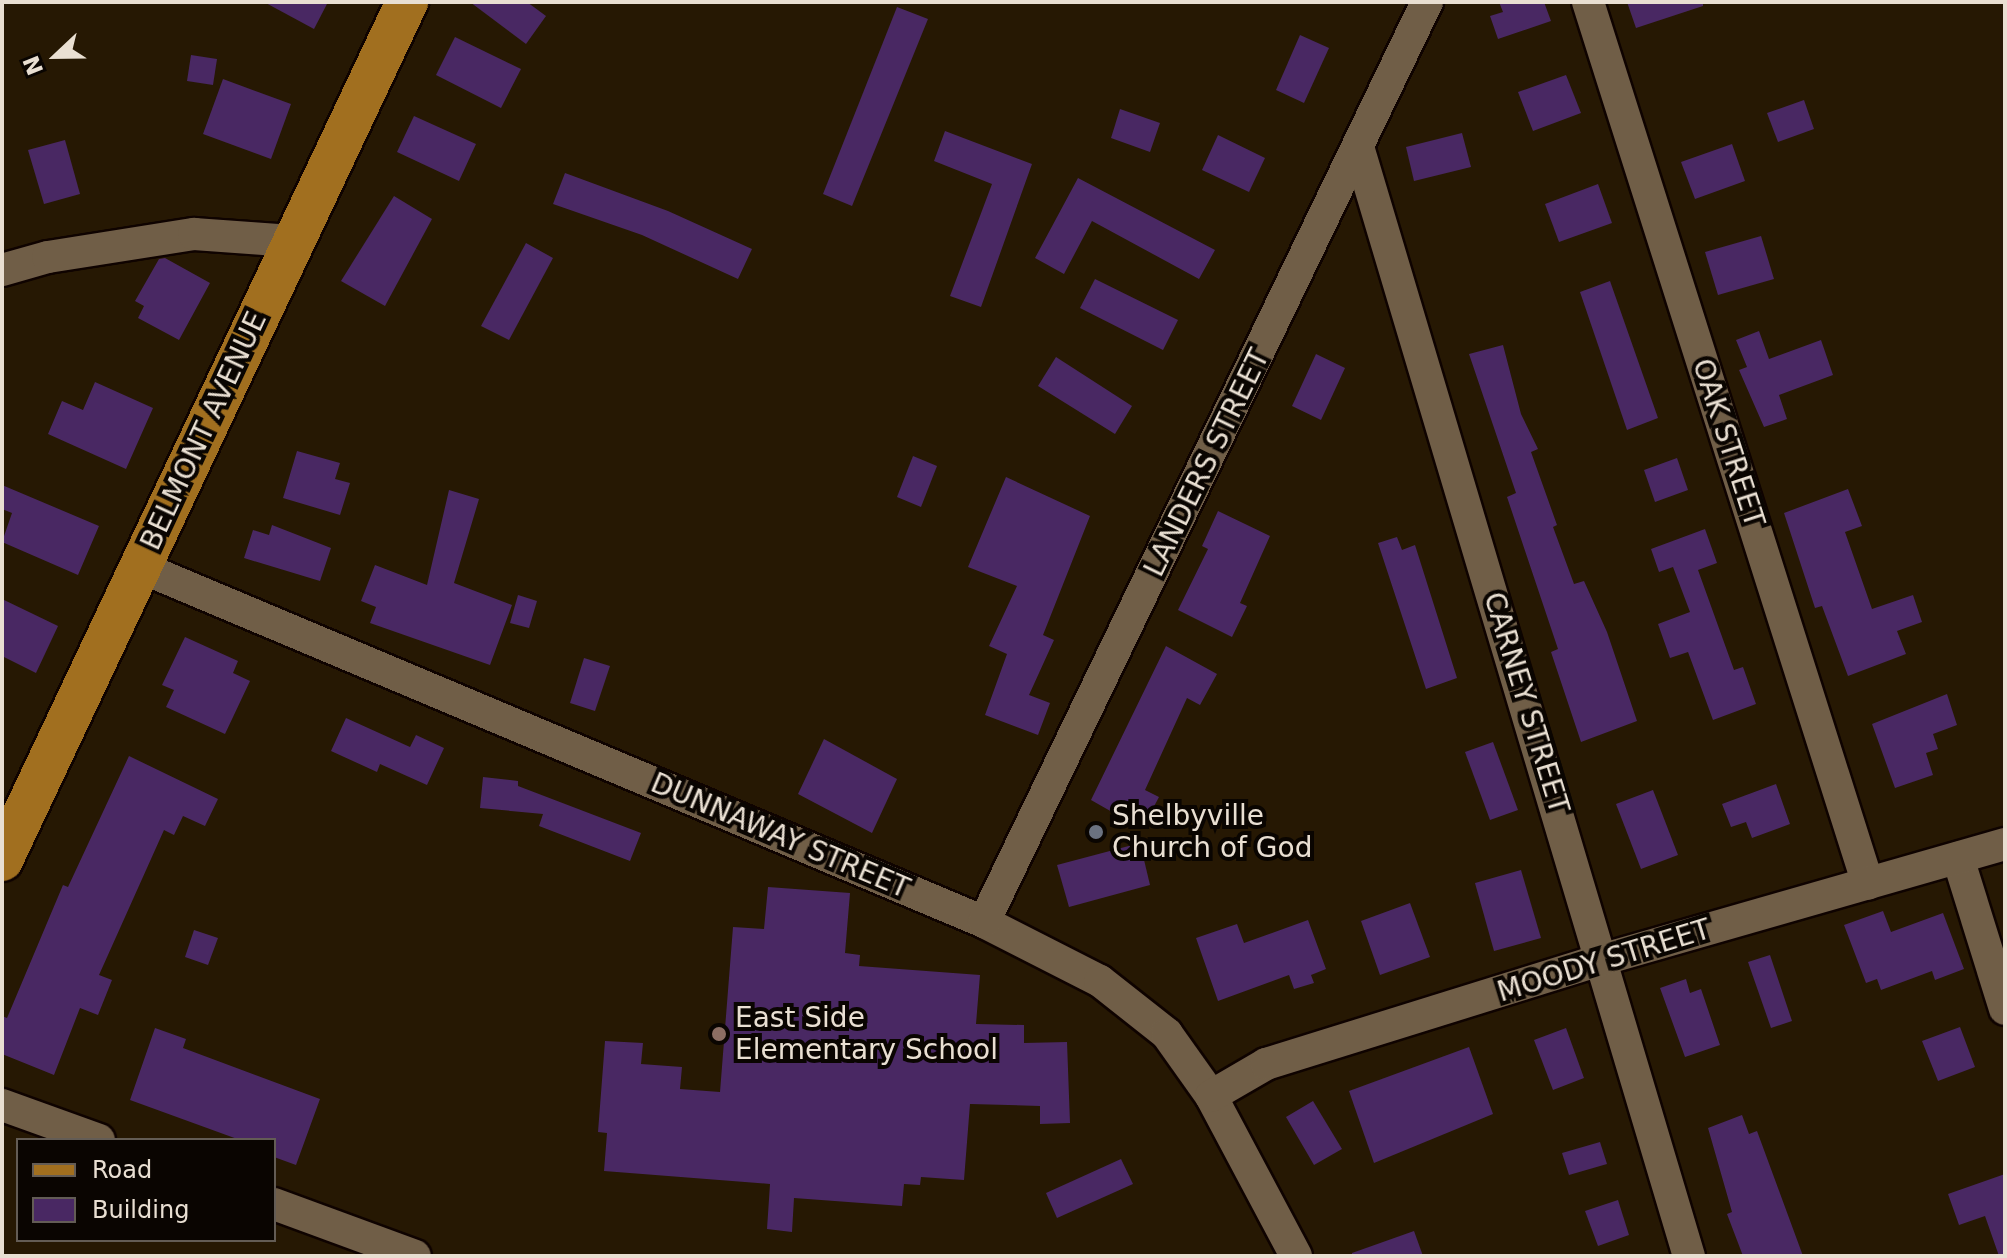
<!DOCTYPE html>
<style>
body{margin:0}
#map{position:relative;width:2007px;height:1258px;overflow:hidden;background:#261803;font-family:"DejaVu Sans",sans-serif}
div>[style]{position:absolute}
.building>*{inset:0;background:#492863}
.roads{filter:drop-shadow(2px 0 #0f0300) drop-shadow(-2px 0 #0f0300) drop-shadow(0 2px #0f0300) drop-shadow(0 -2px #0f0300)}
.minor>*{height:32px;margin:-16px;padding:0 16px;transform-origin:16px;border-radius:16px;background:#705e47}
.major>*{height:42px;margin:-21px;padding:0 21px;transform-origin:21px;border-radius:21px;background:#a16f1f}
.dots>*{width:22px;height:22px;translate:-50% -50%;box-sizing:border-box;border:4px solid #0a0501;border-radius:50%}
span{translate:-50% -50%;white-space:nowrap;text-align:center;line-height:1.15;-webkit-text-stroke:8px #0a0501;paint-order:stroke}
.street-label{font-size:28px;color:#e9dfd2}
.poi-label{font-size:28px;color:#e9dfd2}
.left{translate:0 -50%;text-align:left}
.frame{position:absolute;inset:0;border:4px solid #e9dfd2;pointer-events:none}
.legend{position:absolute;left:16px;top:1138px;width:260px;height:104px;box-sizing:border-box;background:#0a0501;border:2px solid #635c55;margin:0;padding:10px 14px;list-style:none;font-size:24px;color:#e9dfd2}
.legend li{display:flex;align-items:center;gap:16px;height:40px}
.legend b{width:40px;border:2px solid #635c55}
.north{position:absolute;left:16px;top:16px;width:80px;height:80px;-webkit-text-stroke:6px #0a0501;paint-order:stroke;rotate:248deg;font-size:22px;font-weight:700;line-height:32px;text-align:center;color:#e9dfd2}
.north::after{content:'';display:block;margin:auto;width:28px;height:36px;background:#e9dfd2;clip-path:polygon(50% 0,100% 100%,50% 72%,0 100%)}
</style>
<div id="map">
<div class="building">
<div style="clip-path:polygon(264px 2px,328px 2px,314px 29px)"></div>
<div style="clip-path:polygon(470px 2px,527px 2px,546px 16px,526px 44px)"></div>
<div style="clip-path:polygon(1499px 2px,1544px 2px,1551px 21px,1498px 39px,1490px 16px,1503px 12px)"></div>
<div style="clip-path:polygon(1627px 2px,1703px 2px,1703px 6px,1636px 28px)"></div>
<div style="clip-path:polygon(897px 7px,928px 19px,852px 206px,823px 194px)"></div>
<div style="clip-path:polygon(1300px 35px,1329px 48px,1304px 103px,1276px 90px)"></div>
<div style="clip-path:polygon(455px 37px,521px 69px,501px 108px,436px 75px)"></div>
<div style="clip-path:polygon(191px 55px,217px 59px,213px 85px,187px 81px)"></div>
<div style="clip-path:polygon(1566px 75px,1581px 113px,1533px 131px,1518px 92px)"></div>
<div style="clip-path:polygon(223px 79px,291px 104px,271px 159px,203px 134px)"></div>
<div style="clip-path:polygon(1804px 100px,1814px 129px,1778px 142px,1767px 113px)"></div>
<div style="clip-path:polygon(1120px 109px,1160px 123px,1150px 152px,1111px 138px)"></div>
<div style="clip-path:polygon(414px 116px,476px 144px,459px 181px,397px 152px)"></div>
<div style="clip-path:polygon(945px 131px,1032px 164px,981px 307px,950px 296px,992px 184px,934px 161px)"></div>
<div style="clip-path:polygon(1462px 133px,1471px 167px,1414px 181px,1406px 147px)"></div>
<div style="clip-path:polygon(1218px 135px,1265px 158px,1249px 192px,1202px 170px)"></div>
<div style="clip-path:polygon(65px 140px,80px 194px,44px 204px,28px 150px)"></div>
<div style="clip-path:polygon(1732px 144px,1745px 181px,1695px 199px,1681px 162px)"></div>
<div style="clip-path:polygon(565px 173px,668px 211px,752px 249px,738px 279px,642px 235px,553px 204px)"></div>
<div style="clip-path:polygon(1078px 178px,1215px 250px,1199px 279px,1092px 221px,1064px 274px,1035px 258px)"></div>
<div style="clip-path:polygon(1598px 184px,1612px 223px,1559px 242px,1545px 204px)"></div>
<div style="clip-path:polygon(394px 196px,432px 219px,385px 306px,341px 281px)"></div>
<div style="clip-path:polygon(1761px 236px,1774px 279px,1718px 295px,1705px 252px)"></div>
<div style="clip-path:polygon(526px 243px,553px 258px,509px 340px,481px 326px)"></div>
<div style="clip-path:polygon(165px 258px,210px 283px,179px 340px,138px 318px,144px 306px,135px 301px,159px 259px)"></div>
<div style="clip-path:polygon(1095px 279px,1178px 320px,1163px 350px,1080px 308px)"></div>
<div style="clip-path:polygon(1610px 281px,1658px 418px,1627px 430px,1580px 292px)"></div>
<div style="clip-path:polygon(1759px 331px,1769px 359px,1821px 340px,1833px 375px,1779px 395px,1787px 419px,1764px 427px,1739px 370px,1747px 367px,1736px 340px)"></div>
<div style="clip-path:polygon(1503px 345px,1521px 414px,1538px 449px,1531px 452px,1557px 525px,1553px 527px,1574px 584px,1584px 581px,1607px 632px,1637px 721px,1581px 742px,1551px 652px,1558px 649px,1507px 497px,1516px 493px,1469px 354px)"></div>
<div style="clip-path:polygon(1316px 354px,1345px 368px,1321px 420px,1292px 406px)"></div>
<div style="clip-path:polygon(1056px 357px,1132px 406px,1115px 434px,1038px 386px)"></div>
<div style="clip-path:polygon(95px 382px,153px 408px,126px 469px,48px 434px,62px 401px,83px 410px)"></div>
<div style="clip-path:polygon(297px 451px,340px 463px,335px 479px,350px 483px,340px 515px,283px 498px)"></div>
<div style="clip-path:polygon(913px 456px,937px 466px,921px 507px,897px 497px)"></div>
<div style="clip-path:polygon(1677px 458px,1688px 490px,1655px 502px,1644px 470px)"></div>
<div style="clip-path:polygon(1006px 477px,1090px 516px,1043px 635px,1054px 640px,1029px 695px,1050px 703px,1038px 735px,985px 715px,1007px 654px,989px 646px,1017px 586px,968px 567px)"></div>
<div style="clip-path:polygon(2px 485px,99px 526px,78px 575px,2px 542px,12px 513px,2px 509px)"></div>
<div style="clip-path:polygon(1848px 489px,1862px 526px,1845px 532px,1872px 609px,1913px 595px,1922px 622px,1897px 631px,1906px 654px,1848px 676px,1822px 606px,1815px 608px,1784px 513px)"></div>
<div style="clip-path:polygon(449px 490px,479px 499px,454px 583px,512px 605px,490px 665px,370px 623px,376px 607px,361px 601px,375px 565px,427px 585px)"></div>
<div style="clip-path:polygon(1218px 511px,1270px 536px,1240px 603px,1247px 606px,1232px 637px,1178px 610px,1208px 549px,1202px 546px)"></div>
<div style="clip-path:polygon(272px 525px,331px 548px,320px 581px,244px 558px,253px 530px,269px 535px)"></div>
<div style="clip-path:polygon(1705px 529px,1717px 563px,1698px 570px,1734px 670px,1743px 667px,1756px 704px,1713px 720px,1688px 652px,1670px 658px,1658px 624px,1690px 612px,1673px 567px,1659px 572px,1651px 549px)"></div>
<div style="clip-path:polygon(1397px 537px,1402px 550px,1415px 545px,1457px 678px,1426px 689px,1378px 543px)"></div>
<div style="clip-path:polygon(518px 595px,537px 601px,529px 628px,510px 623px)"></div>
<div style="clip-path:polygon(2px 599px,58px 626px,36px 673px,2px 656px)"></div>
<div style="clip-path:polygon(185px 637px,238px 661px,233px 673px,250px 681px,225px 734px,166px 707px,174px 690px,162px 685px)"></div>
<div style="clip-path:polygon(1166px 646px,1217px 674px,1200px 705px,1187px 698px,1145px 790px,1159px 797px,1142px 829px,1091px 800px)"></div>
<div style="clip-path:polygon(584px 658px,610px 666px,595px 711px,570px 703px)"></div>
<div style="clip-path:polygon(1947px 694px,1957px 725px,1933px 734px,1938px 749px,1926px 753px,1933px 775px,1895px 788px,1872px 724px)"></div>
<div style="clip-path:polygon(346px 718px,410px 747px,416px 735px,444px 748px,427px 785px,380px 764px,377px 772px,331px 751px)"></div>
<div style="clip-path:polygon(824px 739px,897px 779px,872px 833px,798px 794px)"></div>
<div style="clip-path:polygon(1493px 742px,1518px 810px,1490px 820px,1465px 752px)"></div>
<div style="clip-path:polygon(129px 756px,218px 799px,205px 826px,183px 816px,174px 835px,164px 830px,99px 975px,112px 980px,98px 1015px,80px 1008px,54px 1075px,2px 1054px,2px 1016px,7px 1018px,63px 885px,68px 887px)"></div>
<div style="clip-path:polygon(483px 777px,518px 781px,518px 786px,641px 833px,630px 861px,539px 826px,543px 814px,480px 808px)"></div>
<div style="clip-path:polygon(1776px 784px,1790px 824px,1752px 838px,1746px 822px,1731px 827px,1722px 804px)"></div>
<div style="clip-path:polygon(1653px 790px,1678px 855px,1641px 869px,1616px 804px)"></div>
<div style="clip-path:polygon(1140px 843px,1150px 885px,1069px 907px,1057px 865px)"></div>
<div style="clip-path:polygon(1521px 870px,1541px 938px,1494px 951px,1475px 883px)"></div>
<div style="clip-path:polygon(768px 887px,850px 893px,845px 953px,860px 955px,859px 966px,980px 975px,976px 1024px,1024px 1025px,1024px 1043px,1067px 1042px,1070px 1123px,1040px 1124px,1040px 1106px,970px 1104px,964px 1180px,921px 1177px,920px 1185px,904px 1184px,902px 1206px,794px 1198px,792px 1232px,767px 1229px,770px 1184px,604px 1171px,607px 1133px,598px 1132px,605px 1041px,643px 1043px,641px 1064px,682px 1067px,680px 1089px,720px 1092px,733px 927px,764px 929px)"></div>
<div style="clip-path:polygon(1410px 903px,1430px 957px,1380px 975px,1361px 921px)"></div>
<div style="clip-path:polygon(1883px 911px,1891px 932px,1943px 913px,1964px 969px,1935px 980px,1932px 971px,1881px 990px,1877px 979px,1866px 983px,1844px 925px)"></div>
<div style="clip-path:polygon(1308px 920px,1326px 969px,1311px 975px,1314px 983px,1294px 989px,1289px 975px,1218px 1001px,1196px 938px,1237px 924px,1244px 943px)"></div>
<div style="clip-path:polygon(194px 930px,218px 938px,208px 965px,185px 957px)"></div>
<div style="clip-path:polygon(1770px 955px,1792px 1021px,1771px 1028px,1748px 962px)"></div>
<div style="clip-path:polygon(1686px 979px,1690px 993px,1701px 989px,1720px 1045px,1685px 1057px,1660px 988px)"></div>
<div style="clip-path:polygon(1960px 1027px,1975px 1067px,1938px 1081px,1922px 1041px)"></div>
<div style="clip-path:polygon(155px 1028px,186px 1039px,183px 1048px,320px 1099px,296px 1165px,274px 1157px,274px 1140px,240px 1140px,130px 1100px)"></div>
<div style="clip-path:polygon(1566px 1028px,1584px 1078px,1553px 1090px,1534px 1040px)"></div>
<div style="clip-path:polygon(1469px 1047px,1493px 1114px,1374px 1163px,1349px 1091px)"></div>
<div style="clip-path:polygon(1313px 1101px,1342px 1149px,1314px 1165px,1286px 1117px)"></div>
<div style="clip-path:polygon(1742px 1115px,1749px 1134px,1757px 1131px,1803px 1256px,1743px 1256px,1727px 1214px,1732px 1212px,1708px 1128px)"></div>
<div style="clip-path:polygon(1600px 1142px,1607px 1164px,1569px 1175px,1562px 1153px)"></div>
<div style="clip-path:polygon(1121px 1159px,1133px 1184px,1057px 1218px,1046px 1193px)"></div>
<div style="clip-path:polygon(2005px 1174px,2005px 1256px,1999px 1256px,1985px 1216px,1959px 1225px,1948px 1194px)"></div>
<div style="clip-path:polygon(1618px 1200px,1629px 1235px,1598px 1246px,1585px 1211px)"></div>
<div style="clip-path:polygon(1414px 1231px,1423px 1256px,1352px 1256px,1352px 1253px)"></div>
</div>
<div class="roads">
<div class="minor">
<div style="left:1588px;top:2px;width:925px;rotate:72.39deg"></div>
<div style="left:1359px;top:150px;width:1154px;rotate:73.39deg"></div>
<div style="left:2px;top:270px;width:48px;rotate:-15.8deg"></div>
<div style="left:48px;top:257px;width:148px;rotate:-9deg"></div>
<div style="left:194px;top:234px;width:98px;rotate:4.1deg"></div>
<div style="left:140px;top:567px;width:916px;rotate:22.81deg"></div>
<div style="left:984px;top:922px;width:130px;rotate:27deg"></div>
<div style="left:1100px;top:981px;width:85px;rotate:38.3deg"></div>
<div style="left:1167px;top:1034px;width:76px;rotate:54.6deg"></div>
<div style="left:1211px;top:1096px;width:181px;rotate:62deg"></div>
<div style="left:1958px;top:858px;width:158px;rotate:72.7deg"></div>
<div style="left:984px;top:922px;width:1021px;rotate:-64.29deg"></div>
<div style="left:1211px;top:1096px;width:64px;rotate:-30.2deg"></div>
<div style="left:1266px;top:1064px;width:354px;rotate:-17.3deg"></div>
<div style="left:1604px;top:959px;width:417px;rotate:-16deg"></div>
<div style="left:2px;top:1105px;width:103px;rotate:19.8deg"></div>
<div style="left:274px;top:1204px;width:150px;rotate:20.2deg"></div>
</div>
<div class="major">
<div style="left:2px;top:860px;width:949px;rotate:-64.73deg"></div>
</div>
</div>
<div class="dots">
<div style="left:1096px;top:832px;background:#6b7280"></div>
<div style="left:719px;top:1034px;background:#8d6e63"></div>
</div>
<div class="street-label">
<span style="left:204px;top:431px;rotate:-65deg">BELMONT AVENUE</span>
<span style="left:1728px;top:443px;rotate:72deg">OAK STREET</span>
<span style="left:1207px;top:463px;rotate:-64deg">LANDERS STREET</span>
<span style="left:1526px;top:703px;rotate:73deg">CARNEY STREET</span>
<span style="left:780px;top:836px;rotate:23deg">DUNNAWAY STREET</span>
<span style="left:1604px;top:961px;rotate:-17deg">MOODY STREET</span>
</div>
<div class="poi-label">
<span class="left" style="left:1112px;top:832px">Shelbyville<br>Church of God</span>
<span class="left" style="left:735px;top:1034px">East Side<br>Elementary School</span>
</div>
<div class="frame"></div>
<ul class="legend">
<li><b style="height:10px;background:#a16f1f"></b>Road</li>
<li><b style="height:22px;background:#492863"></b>Building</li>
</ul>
<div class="north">N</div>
</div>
